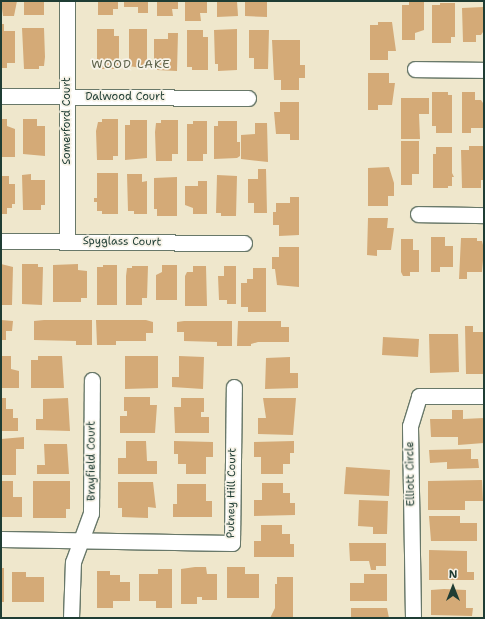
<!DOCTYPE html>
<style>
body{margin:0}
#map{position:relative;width:485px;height:619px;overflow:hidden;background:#efe7cc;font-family:"Shantell Sans",sans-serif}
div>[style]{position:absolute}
.building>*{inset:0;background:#d4aa77}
.roads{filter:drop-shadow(1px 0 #687869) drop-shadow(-1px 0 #687869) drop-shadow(0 1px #687869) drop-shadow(0 -1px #687869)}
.street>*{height:15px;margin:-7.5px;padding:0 7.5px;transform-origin:7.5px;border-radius:7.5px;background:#fff}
span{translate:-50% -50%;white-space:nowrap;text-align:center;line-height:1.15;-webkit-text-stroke:3.5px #f7f3e8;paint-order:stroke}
.street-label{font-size:11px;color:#1f3d34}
.neighbourhood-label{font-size:12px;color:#5e634b;letter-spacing:1px}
.frame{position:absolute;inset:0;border:2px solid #1f3d34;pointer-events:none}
.north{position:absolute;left:433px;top:567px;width:40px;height:40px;-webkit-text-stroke:3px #f7f3e8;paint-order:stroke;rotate:0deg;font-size:11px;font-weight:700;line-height:16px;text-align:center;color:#1f3d34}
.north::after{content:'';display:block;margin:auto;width:14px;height:18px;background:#1f3d34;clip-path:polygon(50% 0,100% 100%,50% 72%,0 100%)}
</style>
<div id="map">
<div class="building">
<div style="clip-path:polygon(1px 1px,17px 1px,14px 16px,3px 16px)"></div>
<div style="clip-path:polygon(24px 1px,44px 1px,44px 15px,24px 15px)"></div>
<div style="clip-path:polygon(98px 1px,118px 1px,118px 9px,113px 9px,113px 15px,98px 15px)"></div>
<div style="clip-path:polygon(124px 1px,148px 1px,148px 13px,138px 13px,138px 7px,124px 7px)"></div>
<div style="clip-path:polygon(157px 1px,178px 1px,178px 9px,172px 9px,173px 16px,157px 16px)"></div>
<div style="clip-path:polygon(185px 1px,207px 1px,207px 13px,200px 13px,201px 21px,185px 21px)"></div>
<div style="clip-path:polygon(217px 1px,237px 1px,238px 16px,217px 17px)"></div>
<div style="clip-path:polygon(245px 1px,267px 1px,267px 17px,245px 16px)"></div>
<div style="clip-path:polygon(409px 2px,424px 2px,424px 30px,415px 33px,415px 40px,402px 40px,402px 5px,409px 5px)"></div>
<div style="clip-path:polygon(440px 3px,455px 3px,455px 37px,451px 37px,451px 43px,432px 43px,432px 5px,440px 5px)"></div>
<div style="clip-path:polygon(483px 7px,483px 32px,481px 35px,476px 35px,476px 42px,463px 42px,462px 8px)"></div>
<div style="clip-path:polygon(378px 22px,392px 22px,396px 51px,388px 51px,388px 60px,370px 60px,370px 25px,378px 25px)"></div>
<div style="clip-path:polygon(1px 24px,4px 24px,4px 31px,15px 31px,15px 63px,7px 63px,7px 68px,1px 68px)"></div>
<div style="clip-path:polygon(22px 28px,44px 28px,45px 57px,44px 66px,39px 66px,39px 69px,24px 69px)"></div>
<div style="clip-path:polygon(97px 29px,114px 29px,114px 36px,119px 36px,119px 69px,102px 69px,102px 66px,97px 66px)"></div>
<div style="clip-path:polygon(129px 29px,147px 29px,147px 69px,129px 66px)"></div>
<div style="clip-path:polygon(237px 29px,237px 70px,218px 71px,218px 64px,215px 64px,214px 30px)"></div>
<div style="clip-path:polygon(187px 30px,203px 30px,203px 37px,208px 37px,208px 70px,192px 70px,192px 67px,187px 67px)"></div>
<div style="clip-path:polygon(249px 30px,269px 30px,268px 69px,254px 69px,254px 58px,249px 58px)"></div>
<div style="clip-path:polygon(168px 33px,178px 33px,177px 71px,157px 70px,158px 64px,154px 64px,154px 39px,168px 39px)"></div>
<div style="clip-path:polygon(272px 40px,300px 40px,300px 65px,305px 65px,305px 78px,299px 78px,299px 90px,281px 90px,281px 80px,274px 80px)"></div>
<div style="clip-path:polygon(368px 73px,389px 73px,389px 83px,395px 83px,392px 105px,378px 105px,378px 110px,368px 110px)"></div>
<div style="clip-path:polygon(432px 92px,448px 92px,448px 95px,452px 95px,452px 133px,436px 133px,436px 126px,432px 126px)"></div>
<div style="clip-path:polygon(462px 92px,475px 92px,475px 100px,481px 100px,483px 103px,483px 128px,471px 128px,471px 133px,462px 133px)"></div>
<div style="clip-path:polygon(401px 98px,429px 98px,429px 114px,419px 114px,420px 139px,401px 139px)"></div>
<div style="clip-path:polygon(280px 102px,299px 102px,299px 140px,290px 140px,290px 134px,276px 134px,274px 112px,280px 112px)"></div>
<div style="clip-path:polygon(1px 119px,7px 119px,7px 126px,15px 129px,15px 157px,1px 157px)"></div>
<div style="clip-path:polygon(23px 119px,37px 119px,37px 126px,45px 126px,45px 156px,23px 154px)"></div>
<div style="clip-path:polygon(102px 119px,118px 119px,118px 156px,113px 156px,113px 160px,97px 160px,96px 131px,98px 122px,102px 122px)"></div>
<div style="clip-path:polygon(130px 120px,147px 120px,147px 158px,125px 160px,125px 125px,130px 125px)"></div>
<div style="clip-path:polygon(161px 120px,178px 120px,178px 154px,172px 154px,172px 161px,156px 161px,155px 132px,156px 123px,161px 123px)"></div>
<div style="clip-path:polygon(193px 121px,207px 121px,207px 154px,203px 154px,203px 161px,187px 161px,187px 124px,193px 124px)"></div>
<div style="clip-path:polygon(218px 121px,237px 121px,237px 142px,240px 142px,240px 156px,237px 158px,214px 159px,214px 126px,218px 126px)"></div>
<div style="clip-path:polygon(255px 123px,267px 123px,268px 162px,241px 159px,241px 135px,255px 134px)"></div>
<div style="clip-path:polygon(401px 141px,419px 141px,419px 174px,412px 174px,412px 185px,401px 185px)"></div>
<div style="clip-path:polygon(469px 146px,484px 146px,484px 180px,481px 180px,481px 188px,462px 188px,461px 150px,469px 150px)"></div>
<div style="clip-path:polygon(436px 147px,452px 147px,452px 173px,454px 177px,452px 177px,452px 186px,448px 186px,448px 188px,433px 188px,433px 154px,436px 154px)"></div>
<div style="clip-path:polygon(389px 167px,394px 183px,394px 196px,388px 196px,388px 206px,368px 206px,368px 168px)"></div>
<div style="clip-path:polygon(258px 169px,266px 169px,267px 213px,254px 213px,254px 203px,248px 203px,248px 179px,258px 179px)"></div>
<div style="clip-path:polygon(97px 173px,118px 173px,118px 214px,102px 214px,102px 211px,97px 211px,97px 202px,94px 202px,94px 198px,97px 198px)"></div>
<div style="clip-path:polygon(31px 174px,31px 180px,45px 180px,45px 205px,41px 205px,41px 210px,23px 210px,22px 175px)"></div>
<div style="clip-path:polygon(127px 174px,142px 174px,142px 182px,147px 181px,147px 214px,134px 214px,134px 211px,128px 211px)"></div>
<div style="clip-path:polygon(217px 175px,237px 176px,236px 216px,221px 216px,221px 213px,216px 213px)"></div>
<div style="clip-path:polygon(1px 176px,9px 176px,9px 184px,15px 184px,15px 204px,12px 204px,12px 208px,7px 208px,7px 214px,1px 214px)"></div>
<div style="clip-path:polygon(177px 177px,177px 216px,157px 216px,157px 209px,154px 209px,154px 178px)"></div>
<div style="clip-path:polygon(198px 181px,207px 181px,207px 214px,193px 214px,193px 208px,185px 205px,185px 186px,198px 186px)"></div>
<div style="clip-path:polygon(290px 197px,299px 197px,299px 235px,279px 236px,279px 225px,273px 225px,273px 212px,276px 212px,276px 203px,290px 203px)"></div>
<div style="clip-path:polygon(368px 218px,388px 218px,387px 228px,394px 228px,391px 250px,377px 250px,377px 256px,367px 255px)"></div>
<div style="clip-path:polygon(431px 237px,445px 237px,445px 246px,453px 246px,453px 267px,440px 267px,440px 272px,431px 272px)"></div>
<div style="clip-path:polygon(461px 238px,477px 238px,477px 241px,482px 241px,484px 249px,482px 272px,467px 272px,467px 279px,459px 279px)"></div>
<div style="clip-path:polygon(401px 239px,413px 239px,413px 250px,419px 250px,419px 272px,410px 272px,410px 276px,403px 276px,401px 272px)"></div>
<div style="clip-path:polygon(279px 247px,299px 247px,299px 287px,277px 285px,275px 269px,272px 269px,272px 257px,279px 257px)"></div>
<div style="clip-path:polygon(1px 264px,13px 267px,12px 305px,1px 305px)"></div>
<div style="clip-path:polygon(22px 264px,38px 264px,38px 267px,43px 267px,42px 305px,22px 304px)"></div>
<div style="clip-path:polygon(78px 264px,78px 270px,87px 271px,87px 298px,81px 298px,81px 302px,53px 302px,53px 265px)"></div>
<div style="clip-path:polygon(103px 265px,117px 265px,117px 305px,97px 305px,97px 267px,103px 267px)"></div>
<div style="clip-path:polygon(162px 265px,177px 265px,177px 300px,156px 300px,156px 275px,162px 272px)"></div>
<div style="clip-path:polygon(132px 266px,148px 266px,147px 298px,142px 298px,142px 305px,126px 305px,126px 276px,127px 268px,132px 268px)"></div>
<div style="clip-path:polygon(193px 266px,206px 266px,207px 306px,185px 306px,185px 276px,187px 272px,193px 272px)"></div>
<div style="clip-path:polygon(224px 266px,236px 266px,236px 304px,227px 304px,227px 300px,219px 300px,218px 276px,224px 276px)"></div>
<div style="clip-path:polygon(253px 268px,266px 268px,266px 312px,248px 312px,248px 307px,241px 307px,241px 283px,247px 283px,247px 279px,253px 279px)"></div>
<div style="clip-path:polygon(1px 320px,13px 321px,12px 331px,6px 331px,6px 340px,1px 340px)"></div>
<div style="clip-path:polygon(44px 320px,92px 320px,92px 345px,76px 345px,76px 341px,34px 340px,34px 321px)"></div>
<div style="clip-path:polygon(96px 320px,146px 320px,153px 322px,153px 333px,146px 333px,146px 341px,116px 341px,116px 345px,97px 345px)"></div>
<div style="clip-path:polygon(184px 321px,232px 321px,232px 346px,217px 346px,217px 342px,184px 341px,184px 332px,177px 332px,177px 322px)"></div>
<div style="clip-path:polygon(238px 321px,281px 321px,281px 327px,289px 327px,289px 342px,258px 342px,251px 344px,251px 346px,237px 346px)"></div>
<div style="clip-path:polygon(465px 326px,473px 326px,473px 332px,484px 332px,484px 374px,466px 374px)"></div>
<div style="clip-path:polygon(429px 334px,458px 334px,459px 372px,430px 373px)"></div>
<div style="clip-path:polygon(383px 337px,419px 339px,418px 357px,382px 355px)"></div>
<div style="clip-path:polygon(1px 356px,11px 356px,11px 369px,19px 371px,19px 388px,1px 388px)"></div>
<div style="clip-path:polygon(38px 356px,62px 356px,64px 388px,31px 388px,31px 360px,38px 360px)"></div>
<div style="clip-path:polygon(125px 356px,158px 356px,158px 388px,125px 389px)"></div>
<div style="clip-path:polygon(179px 356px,204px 357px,203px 389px,172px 387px,172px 377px,179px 377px)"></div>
<div style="clip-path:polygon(290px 357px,290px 373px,298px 373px,298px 388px,265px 389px,266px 358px)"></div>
<div style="clip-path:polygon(124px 397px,150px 397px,150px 405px,157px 405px,155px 433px,120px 433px,120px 416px,127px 416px,127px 411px,124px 411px)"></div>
<div style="clip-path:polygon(1px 398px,6px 398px,6px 409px,13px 409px,13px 418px,18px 418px,18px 431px,1px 431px)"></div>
<div style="clip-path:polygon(68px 398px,70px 431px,36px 430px,36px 419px,43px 419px,43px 399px)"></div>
<div style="clip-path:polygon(181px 398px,204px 398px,204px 412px,201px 412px,201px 417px,209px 417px,209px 433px,175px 433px,174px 407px,181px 407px)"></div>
<div style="clip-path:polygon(263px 398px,296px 398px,293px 435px,258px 434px,258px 418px,266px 418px)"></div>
<div style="clip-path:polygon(452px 410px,463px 410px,463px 419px,484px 418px,484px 443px,458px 445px,458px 437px,431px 437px,430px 419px,452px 419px)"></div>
<div style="clip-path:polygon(24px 437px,24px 449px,16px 449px,16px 475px,1px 475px,1px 439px)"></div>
<div style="clip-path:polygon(126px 441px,146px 441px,147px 461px,157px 461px,157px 474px,118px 474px,118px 458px,126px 458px)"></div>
<div style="clip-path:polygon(174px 441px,213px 442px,213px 457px,206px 457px,206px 474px,186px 474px,186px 464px,178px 464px,178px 454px,174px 454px)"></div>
<div style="clip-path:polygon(294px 441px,294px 453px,290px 453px,290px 464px,283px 464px,283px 474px,261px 474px,261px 457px,254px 457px,254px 442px)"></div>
<div style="clip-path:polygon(44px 444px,67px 444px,69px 474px,37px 474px,37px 465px,45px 465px)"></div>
<div style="clip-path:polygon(471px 449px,471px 459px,478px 459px,479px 468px,447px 469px,447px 462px,430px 463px,429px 450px)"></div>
<div style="clip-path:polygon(346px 467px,390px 470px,389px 496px,344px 494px)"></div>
<div style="clip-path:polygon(482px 480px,483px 501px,465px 501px,465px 510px,428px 510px,428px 481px)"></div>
<div style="clip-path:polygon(1px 481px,13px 481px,13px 497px,22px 497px,22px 517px,1px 517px)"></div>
<div style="clip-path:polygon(33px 481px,70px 481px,70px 509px,66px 509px,66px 518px,33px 518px)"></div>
<div style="clip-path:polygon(118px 482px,153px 482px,156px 508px,148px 507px,148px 518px,122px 517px,122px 508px,118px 508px)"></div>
<div style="clip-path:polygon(262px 483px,283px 483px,283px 493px,290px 493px,290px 503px,295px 503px,295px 515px,254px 516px,254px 500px,262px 500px)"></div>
<div style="clip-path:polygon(177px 484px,206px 484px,206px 501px,212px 501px,212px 517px,173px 517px,173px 504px,177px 504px)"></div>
<div style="clip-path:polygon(359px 500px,388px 501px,387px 534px,373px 534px,373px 527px,358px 526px)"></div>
<div style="clip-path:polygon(429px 516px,460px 516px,460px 523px,477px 523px,477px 541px,431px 541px)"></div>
<div style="clip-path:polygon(261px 525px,282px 525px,282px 534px,290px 534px,290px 544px,294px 544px,294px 557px,254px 557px,254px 541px,261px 541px)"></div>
<div style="clip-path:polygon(349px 543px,386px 543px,386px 566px,376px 566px,376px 570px,371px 570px,369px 561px,350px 561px)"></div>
<div style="clip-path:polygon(429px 550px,467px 551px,467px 572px,474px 572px,474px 580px,429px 580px)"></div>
<div style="clip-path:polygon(195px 567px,206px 567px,207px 574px,217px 574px,217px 600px,202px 600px,202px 597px,197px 597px,197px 604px,181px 604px,181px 569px)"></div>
<div style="clip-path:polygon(227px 567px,245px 567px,245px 574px,259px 574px,259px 598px,227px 598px)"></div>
<div style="clip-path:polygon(1px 568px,4px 568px,4px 602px,1px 602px)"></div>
<div style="clip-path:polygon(158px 569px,172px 569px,172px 608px,156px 608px,156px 601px,139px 601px,139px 574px,158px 574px)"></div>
<div style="clip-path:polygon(97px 571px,110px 571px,110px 575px,120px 575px,120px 582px,130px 582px,130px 601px,113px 601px,113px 608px,97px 608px)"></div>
<div style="clip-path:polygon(12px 572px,26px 572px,26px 577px,44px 577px,44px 602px,12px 602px)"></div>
<div style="clip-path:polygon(364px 574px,387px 574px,387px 601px,350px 601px,350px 583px,364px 583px)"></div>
<div style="clip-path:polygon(277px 577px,293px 577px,293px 618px,270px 618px,275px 608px,275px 584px,277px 584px)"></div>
<div style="clip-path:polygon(444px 589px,466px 590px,466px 608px,473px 608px,472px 616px,431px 615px,431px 590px)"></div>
<div style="clip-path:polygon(351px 608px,387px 608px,389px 618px,351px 618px)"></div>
</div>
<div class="roads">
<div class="street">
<div style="left:415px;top:69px;width:69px;rotate:0.8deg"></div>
<div style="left:1px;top:96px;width:247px;rotate:0.5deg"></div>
<div style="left:418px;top:214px;width:66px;rotate:0.9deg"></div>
<div style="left:1px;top:241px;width:243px;rotate:0.5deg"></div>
<div style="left:67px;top:241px;width:240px;rotate:-90deg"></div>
<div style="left:1px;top:539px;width:231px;rotate:1deg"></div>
<div style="left:232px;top:543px;width:156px;rotate:-89.3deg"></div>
<div style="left:71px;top:618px;width:56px;rotate:-88deg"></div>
<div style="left:73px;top:562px;width:52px;rotate:-69.8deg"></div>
<div style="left:91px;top:513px;width:133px;rotate:-89.6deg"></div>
<div style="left:413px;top:618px;width:192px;rotate:-90.9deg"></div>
<div style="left:410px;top:426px;width:31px;rotate:-73deg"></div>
<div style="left:419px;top:396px;width:65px"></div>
</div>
</div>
<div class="street-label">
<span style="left:125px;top:97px">Dalwood Court</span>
<span style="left:67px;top:121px;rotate:-90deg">Somerford Court</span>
<span style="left:122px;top:242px;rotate:1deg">Spyglass Court</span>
<span style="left:92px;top:461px;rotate:-90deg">Brayfield Court</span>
<span style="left:411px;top:474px;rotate:-91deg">Elliott Circle</span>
<span style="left:232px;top:493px;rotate:-89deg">Putney Hill Court</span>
</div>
<div class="neighbourhood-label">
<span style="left:131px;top:65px">WOOD LAKE</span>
</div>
<div class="frame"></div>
<div class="north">N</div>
</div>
